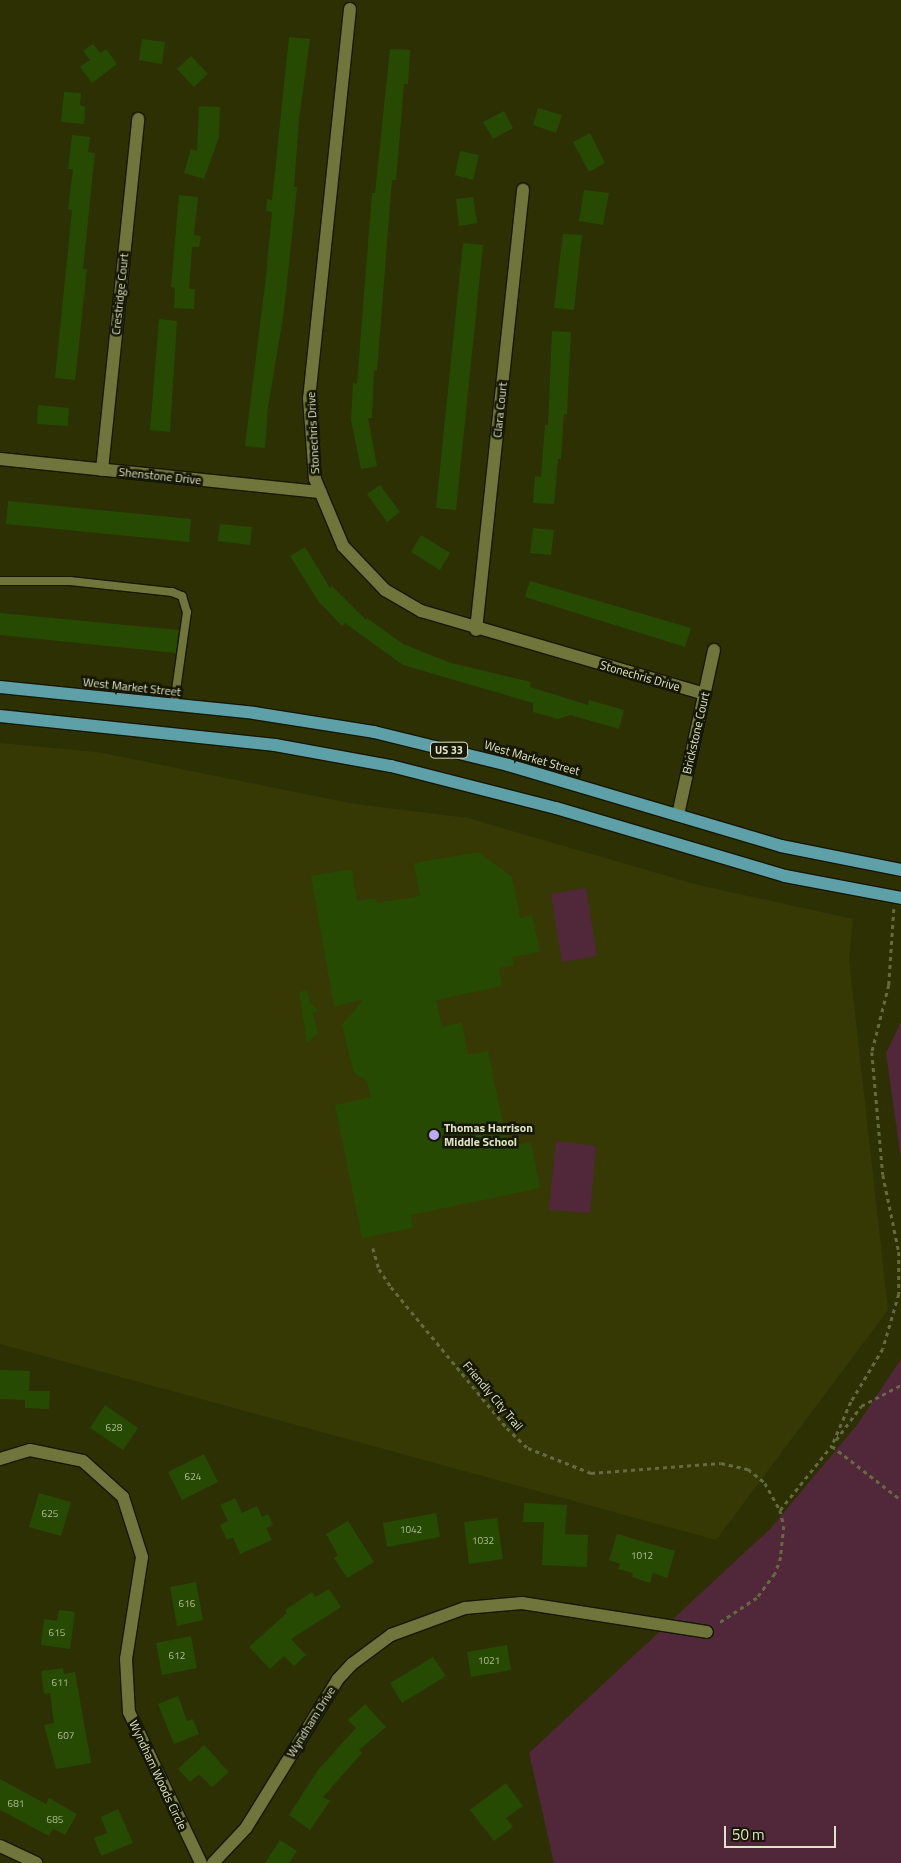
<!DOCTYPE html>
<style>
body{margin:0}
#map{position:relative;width:901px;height:1863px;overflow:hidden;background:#2d3002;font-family:"Titillium Web",sans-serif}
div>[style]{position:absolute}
.built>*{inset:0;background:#363904}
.green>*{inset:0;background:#51273a}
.building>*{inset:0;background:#274a02}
.path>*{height:2.5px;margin-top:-1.25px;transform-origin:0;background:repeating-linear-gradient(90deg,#666a41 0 4px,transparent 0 8px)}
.roads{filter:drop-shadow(1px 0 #151700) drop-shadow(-1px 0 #151700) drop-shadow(0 1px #151700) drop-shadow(0 -1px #151700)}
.service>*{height:8px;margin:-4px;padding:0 4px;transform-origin:4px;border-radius:4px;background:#6f753b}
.minor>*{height:12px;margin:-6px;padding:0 6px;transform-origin:6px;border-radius:6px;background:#6f753b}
.primary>*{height:12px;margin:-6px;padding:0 6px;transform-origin:6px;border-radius:6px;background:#5ea0a8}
.dots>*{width:14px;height:14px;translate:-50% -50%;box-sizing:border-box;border:2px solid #151702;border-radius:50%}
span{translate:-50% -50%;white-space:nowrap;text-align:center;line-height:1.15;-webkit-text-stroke:5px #151702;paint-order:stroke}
.number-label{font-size:10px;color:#b1be95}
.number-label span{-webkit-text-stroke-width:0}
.shield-label span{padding:1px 4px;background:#151702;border:1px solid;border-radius:4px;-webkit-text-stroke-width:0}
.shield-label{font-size:11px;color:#dfe4c6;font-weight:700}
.street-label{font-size:12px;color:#dfe4c6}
.poi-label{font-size:12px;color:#dfe4c6;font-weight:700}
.left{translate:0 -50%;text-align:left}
.scale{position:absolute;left:724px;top:1826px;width:112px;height:22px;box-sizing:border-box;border:2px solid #dfe4c6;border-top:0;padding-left:6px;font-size:15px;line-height:18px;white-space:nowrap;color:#dfe4c6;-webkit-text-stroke:4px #151702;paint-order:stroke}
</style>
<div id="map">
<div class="built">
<div style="clip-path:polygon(0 743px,97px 752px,355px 804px,468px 818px,698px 885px,853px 919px,849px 959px,888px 1310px,716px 1540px,0 1344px)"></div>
</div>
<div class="green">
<div style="clip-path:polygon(586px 888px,597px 956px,562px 962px,551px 894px)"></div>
<div style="clip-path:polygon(901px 1022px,901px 1159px,886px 1053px)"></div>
<div style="clip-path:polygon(556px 1141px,596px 1146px,590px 1213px,549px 1210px)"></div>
<div style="clip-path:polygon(901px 1359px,901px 1863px,554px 1863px,529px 1753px,770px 1529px,857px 1425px)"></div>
</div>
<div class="building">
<div style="clip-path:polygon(289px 37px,310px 39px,299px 120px,294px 187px,297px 187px,284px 311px,268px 407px,265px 448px,245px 446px,266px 276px,272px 212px,266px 211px,267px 199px,272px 200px)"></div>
<div style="clip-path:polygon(142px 39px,165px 42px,162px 64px,139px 60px)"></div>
<div style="clip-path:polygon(93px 44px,100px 53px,106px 49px,117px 64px,92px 83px,80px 67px,90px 60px,83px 51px)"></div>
<div style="clip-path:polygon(390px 49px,410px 50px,408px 84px,404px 84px,396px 180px,392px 180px,377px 371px,374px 370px,372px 418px,368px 418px,377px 466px,361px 469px,351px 420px,353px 383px,357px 384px,372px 193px,375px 193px)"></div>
<div style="clip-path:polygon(191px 56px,208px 74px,194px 87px,177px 69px)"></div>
<div style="clip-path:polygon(64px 92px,81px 93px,80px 105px,85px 107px,84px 124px,61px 122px)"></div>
<div style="clip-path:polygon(199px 106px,220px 107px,219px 137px,204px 179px,184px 173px,191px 149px,197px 151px)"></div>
<div style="clip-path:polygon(538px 108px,562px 115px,556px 133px,533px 125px)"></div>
<div style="clip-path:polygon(504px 111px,513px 128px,493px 139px,483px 122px)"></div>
<div style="clip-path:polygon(590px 133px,605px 163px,589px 172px,573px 142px)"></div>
<div style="clip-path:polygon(72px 135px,90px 137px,88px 152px,95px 153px,83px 269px,87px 269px,75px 380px,55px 378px,72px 210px,68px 209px,73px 169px,68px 169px)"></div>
<div style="clip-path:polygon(460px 151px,479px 155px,473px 180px,455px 175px)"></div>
<div style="clip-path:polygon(584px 190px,609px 193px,603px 225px,579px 221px)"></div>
<div style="clip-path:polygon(179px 195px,198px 197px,194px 235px,201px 236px,199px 247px,192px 247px,189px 289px,195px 289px,194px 309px,174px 308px,175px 288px,171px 287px)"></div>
<div style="clip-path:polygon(473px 197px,477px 223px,459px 226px,456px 199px)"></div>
<div style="clip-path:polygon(563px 234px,582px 235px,574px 310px,554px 308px)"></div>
<div style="clip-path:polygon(463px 243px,483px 245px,456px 510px,436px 508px)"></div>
<div style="clip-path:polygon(159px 319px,177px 321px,170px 432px,150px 430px)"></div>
<div style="clip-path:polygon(552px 331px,571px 332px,567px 414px,564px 414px,561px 459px,558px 459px,554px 504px,533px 503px,535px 476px,541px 477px,545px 425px,548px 425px)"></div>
<div style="clip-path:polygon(38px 405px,69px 408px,68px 426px,37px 424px)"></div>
<div style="clip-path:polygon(380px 485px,400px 512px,387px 522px,367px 494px)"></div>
<div style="clip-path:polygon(8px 501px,191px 519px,189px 542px,6px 524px)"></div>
<div style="clip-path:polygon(220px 524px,252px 527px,250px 545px,218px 541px)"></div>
<div style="clip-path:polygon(533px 528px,554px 530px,551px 555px,530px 553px)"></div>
<div style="clip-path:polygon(421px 535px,450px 553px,440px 570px,411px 552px)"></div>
<div style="clip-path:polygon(305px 547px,330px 588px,332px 586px,366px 620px,367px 618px,403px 644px,451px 663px,531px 682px,530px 687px,588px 705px,589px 700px,624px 710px,619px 729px,570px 715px,558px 719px,533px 712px,533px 703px,403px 665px,345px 623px,342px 626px,319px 602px,290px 556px)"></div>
<div style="clip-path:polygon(530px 581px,691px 628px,685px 647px,525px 597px)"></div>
<div style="clip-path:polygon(0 613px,179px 630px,176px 653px,0 635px)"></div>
<div style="clip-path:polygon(478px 852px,512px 877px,520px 918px,532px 915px,540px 952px,512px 957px,514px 965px,499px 968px,502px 986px,436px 1000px,442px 1027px,462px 1022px,468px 1055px,488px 1051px,508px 1147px,531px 1142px,540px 1188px,411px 1215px,413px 1228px,362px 1238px,335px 1105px,371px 1097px,367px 1081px,354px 1073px,342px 1025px,364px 999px,334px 1007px,311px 876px,352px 869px,357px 901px,376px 898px,377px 903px,420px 896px,414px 863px)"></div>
<div style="clip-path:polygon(307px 990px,310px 1003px,319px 1011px,313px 1013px,318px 1033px,307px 1043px,299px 992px)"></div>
<div style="clip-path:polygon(0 1370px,30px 1371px,29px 1391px,50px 1391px,49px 1409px,25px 1408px,25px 1400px,0 1399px)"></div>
<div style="clip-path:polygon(105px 1405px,138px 1428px,123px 1450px,90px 1428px)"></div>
<div style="clip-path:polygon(204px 1454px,218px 1482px,182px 1500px,168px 1472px)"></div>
<div style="clip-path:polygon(39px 1493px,71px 1502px,61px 1536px,29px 1527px)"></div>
<div style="clip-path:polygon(235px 1498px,242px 1513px,257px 1506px,262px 1517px,268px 1514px,273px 1525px,266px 1528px,272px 1540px,240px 1554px,233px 1537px,227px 1540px,220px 1525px,228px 1521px,220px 1505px)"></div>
<div style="clip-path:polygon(524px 1503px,567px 1505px,565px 1534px,588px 1535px,587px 1567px,542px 1565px,544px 1522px,523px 1522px)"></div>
<div style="clip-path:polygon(436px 1513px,440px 1537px,387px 1547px,383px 1523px)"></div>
<div style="clip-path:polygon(497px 1518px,503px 1559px,469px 1564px,464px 1522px)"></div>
<div style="clip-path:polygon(348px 1521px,374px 1562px,347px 1578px,334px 1558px,338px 1555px,326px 1534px)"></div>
<div style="clip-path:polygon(617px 1534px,675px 1551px,667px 1578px,653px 1573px,650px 1583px,632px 1577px,633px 1573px,618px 1569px,620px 1564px,609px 1560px)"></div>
<div style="clip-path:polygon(196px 1582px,203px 1620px,177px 1626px,170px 1587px)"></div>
<div style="clip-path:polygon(329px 1589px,341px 1607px,291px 1639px,306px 1655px,294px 1666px,284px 1656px,270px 1669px,249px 1647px,287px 1613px,285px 1610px,312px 1592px,315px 1597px)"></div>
<div style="clip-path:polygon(59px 1610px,75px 1612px,70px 1649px,41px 1645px,44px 1619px,57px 1621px)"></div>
<div style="clip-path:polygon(191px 1636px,197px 1668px,162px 1675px,156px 1643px)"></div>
<div style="clip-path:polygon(507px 1645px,511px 1670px,471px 1677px,467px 1652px)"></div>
<div style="clip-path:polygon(433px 1657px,446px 1676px,402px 1703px,390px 1683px)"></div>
<div style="clip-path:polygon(63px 1668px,64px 1674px,75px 1672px,91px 1763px,56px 1769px,44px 1725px,54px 1723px,50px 1693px,44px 1694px,41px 1671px)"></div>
<div style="clip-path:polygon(178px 1696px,187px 1721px,193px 1719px,199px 1734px,174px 1744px,158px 1704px)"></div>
<div style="clip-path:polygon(365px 1704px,386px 1727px,359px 1750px,362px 1753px,323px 1797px,330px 1801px,310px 1830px,289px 1815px,318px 1770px,356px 1728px,348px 1720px)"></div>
<div style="clip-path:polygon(204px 1745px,229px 1772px,212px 1787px,199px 1774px,190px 1782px,178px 1769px)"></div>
<div style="clip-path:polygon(0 1779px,46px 1804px,49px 1798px,77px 1814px,65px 1835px,53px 1829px,49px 1836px,0 1810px)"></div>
<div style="clip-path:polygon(506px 1783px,523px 1806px,506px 1818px,513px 1827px,494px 1841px,470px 1810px)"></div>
<div style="clip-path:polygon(118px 1809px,133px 1843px,101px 1856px,94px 1838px,107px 1833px,101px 1817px)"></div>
<div style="clip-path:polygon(280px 1840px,297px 1851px,289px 1863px,265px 1863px)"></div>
</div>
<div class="path">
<div style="left:894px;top:909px;width:76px;rotate:93.8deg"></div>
<div style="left:889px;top:985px;width:69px;rotate:104.2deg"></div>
<div style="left:872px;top:1052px;width:123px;rotate:84.9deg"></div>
<div style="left:883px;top:1175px;width:79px;rotate:78.3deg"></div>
<div style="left:899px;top:1252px;width:42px;rotate:90deg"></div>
<div style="left:899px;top:1294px;width:57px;rotate:106.2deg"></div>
<div style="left:883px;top:1349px;width:62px;rotate:121.1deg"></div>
<div style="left:851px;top:1402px;width:48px;rotate:113.4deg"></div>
<div style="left:832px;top:1446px;width:88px;rotate:38deg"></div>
<div style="left:373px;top:1248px;width:22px;rotate:74deg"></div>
<div style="left:379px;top:1269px;width:22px;rotate:56deg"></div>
<div style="left:391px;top:1287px;width:183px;rotate:50.6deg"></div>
<div style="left:507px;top:1428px;width:29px;rotate:44deg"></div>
<div style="left:528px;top:1448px;width:68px;rotate:21.6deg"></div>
<div style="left:591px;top:1473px;width:130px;rotate:-4.4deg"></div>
<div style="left:721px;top:1463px;width:28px;rotate:13deg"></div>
<div style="left:748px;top:1469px;width:22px;rotate:39deg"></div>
<div style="left:765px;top:1483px;width:31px;rotate:61deg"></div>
<div style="left:780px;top:1510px;width:16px;rotate:76deg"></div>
<div style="left:784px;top:1526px;width:31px;rotate:96deg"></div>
<div style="left:781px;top:1557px;width:18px;rotate:109deg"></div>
<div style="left:775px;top:1574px;width:30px;rotate:127deg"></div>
<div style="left:757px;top:1598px;width:47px;rotate:146.3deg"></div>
<div style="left:836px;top:1440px;width:42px;rotate:-53.7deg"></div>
<div style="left:861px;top:1406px;width:45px;rotate:-27.7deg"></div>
<div style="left:780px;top:1510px;width:83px;rotate:-51.3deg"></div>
</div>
<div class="roads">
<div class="service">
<div style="left:0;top:581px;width:70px"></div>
<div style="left:70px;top:581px;width:103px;rotate:6.2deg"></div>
<div style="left:172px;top:592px;width:11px;rotate:22deg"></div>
<div style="left:182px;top:596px;width:17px;rotate:73deg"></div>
<div style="left:187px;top:612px;width:94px;rotate:98deg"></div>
</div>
<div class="minor">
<div style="left:350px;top:9px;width:391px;rotate:96deg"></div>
<div style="left:309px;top:398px;width:81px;rotate:85.8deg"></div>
<div style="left:315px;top:479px;width:73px;rotate:67.3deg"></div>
<div style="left:343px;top:546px;width:61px;rotate:46.3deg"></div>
<div style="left:385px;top:590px;width:42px;rotate:30.3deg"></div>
<div style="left:421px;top:611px;width:296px;rotate:16.3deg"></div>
<div style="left:0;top:459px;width:322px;rotate:5.9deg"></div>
<div style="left:102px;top:470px;width:353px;rotate:-84.1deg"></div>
<div style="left:476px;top:630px;width:443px;rotate:-83.9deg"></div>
<div style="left:678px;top:815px;width:169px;rotate:-77.7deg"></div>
<div style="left:0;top:1459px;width:31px;rotate:-17deg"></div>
<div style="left:30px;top:1450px;width:54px;rotate:11.7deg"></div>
<div style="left:83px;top:1461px;width:54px;rotate:42deg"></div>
<div style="left:123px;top:1497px;width:63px;rotate:72.4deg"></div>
<div style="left:142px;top:1557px;width:103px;rotate:98.9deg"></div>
<div style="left:126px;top:1659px;width:53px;rotate:86.8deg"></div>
<div style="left:129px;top:1712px;width:167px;rotate:64.5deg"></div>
<div style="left:0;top:1846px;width:40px;rotate:25deg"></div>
<div style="left:213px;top:1863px;width:48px;rotate:-46.7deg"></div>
<div style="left:246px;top:1828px;width:175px;rotate:-58.3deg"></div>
<div style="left:338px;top:1679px;width:21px;rotate:-47deg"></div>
<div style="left:352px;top:1664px;width:49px;rotate:-36.6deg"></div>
<div style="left:391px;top:1635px;width:79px;rotate:-20deg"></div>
<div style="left:465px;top:1608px;width:57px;rotate:-5deg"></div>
<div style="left:522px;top:1603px;width:187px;rotate:8.9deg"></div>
</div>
<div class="primary">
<div style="left:0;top:687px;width:255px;rotate:5.8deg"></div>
<div style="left:254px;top:713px;width:121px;rotate:9deg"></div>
<div style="left:374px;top:732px;width:138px;rotate:13.8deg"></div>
<div style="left:508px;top:765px;width:285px;rotate:16.5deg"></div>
<div style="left:781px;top:846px;width:122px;rotate:11.3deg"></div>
<div style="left:0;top:716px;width:277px;rotate:6deg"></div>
<div style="left:275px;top:745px;width:118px;rotate:10.3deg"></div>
<div style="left:391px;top:766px;width:170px;rotate:14.3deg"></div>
<div style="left:556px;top:808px;width:239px;rotate:16.5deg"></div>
<div style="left:785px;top:876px;width:118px;rotate:10.7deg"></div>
</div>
</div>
<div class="dots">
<div style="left:434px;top:1135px;background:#baaaf6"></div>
</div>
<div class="number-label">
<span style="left:114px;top:1428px">628</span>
<span style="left:193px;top:1477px">624</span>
<span style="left:50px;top:1514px">625</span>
<span style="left:411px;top:1530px">1042</span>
<span style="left:483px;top:1541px">1032</span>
<span style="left:642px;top:1556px">1012</span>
<span style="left:187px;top:1604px">616</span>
<span style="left:57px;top:1633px">615</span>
<span style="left:177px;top:1656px">612</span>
<span style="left:489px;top:1661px">1021</span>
<span style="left:60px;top:1683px">611</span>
<span style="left:66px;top:1736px">607</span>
<span style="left:16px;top:1804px">681</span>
<span style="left:55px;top:1820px">685</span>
</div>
<div class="shield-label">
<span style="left:449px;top:750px">US 33</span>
</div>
<div class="street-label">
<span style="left:120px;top:294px;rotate:-84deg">Crestridge Court</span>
<span style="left:500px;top:410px;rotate:-84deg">Clara Court</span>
<span style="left:313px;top:433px;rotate:-93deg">Stonechris Drive</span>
<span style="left:160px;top:476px;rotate:6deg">Shenstone Drive</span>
<span style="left:640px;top:676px;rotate:16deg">Stonechris Drive</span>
<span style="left:132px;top:687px;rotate:6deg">West Market Street</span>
<span style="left:696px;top:733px;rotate:-77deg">Brickstone Court</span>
<span style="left:532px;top:758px;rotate:16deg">West Market Street</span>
<span style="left:493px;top:1396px;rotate:50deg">Friendly City Trail</span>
<span style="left:311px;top:1722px;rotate:-58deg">Wyndham Drive</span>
<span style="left:158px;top:1775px;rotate:65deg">Wyndham Woods Circle</span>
</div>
<div class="poi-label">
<span class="left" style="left:444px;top:1135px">Thomas Harrison<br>Middle School</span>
</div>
<div class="scale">50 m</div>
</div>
